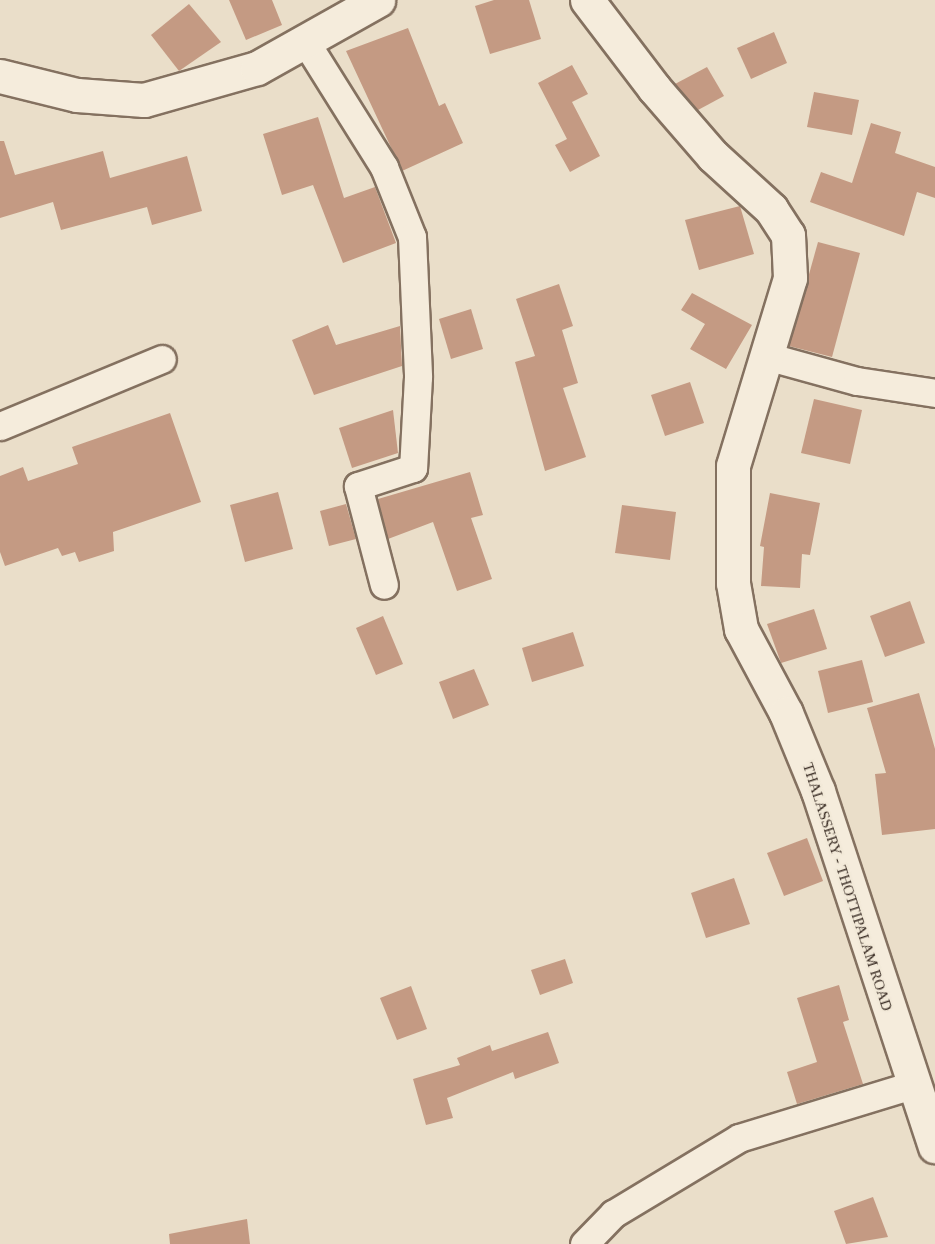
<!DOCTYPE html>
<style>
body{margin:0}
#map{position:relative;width:935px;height:1244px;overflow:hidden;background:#eadec9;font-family:Georgia,serif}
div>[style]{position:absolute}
.building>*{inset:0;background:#c49a83}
.roads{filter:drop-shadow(2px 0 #847160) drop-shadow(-2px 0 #847160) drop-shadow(0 2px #847160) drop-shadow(0 -2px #847160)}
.minor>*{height:27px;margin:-13.5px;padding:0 13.5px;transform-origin:13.5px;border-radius:13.5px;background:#f5ecdc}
.secondary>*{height:33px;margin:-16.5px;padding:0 16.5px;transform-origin:16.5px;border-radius:16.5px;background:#f5ecdc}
span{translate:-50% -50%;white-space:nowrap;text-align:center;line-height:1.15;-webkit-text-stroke:4.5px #f2e9d8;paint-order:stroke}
.street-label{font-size:15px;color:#372a22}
</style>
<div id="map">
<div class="building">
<div style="clip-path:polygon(229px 0,272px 0,282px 25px,246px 40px)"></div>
<div style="clip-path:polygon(494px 0,529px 0,541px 39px,490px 54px,475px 6px)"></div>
<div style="clip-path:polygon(189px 4px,221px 42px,179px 71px,151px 35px)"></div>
<div style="clip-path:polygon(408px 28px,439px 106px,445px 103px,463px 143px,402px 171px,346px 51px)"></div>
<div style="clip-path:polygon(774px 32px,787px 63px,751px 79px,737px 48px)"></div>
<div style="clip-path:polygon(572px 65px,588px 94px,572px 102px,600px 156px,570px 172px,555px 145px,567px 139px,538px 83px)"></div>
<div style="clip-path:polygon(707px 67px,724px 96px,698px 110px,675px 84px)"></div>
<div style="clip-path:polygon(814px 92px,859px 100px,852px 135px,807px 127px)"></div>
<div style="clip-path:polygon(318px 117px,344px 198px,375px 187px,396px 243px,343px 263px,313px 185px,282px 195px,263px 134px)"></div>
<div style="clip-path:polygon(871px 123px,901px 132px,895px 153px,935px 167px,935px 198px,917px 192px,904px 236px,810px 202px,821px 172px,852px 183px)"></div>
<div style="clip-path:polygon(0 141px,4px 141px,15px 175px,103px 151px,110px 178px,187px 156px,202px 211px,152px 225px,147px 207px,61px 230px,53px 202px,0 218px)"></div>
<div style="clip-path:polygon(740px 206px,754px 254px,699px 270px,685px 220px)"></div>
<div style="clip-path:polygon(818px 242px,860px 253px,832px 357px,789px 346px)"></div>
<div style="clip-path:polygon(559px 284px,573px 326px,562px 330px,578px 383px,563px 388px,586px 457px,545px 471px,515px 362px,535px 356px,516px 299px)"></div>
<div style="clip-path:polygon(692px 293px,752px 325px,726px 369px,690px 349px,705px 324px,681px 310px)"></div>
<div style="clip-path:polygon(471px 309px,483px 349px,451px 359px,439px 319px)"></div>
<div style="clip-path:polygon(328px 325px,336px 345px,400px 326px,402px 366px,314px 395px,292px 340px)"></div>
<div style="clip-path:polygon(690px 382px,704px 423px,665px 436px,651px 395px)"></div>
<div style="clip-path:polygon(814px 399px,862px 410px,850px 464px,801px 453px)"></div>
<div style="clip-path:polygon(393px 410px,398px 453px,352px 468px,339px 428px)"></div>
<div style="clip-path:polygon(170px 413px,201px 502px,113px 532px,114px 551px,79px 562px,75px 552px,62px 556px,58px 548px,5px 566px,0 552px,0 476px,23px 467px,28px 481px,78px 464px,72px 447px)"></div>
<div style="clip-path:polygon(470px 472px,483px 515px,471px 518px,492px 579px,457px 591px,433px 522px,388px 539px,378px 499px)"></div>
<div style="clip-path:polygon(278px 492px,293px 549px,245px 562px,230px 505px)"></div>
<div style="clip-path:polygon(770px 493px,820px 503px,810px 555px,802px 554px,800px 588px,761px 586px,764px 547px,760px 546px)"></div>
<div style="clip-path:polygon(346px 504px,356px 539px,329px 546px,320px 511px)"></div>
<div style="clip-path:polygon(622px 505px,676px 512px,670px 560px,615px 553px)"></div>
<div style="clip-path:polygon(910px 601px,925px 643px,885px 657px,870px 616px)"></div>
<div style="clip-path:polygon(814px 609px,827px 649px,781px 663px,767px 624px)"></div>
<div style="clip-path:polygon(383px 616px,403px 664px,376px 675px,356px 628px)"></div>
<div style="clip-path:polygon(573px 632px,584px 666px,532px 682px,522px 648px)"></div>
<div style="clip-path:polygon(862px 660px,873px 702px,828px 713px,818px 671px)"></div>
<div style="clip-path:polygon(474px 669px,489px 705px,453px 719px,439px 682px)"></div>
<div style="clip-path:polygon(919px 693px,935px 749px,935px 829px,882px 835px,875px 774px,886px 773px,867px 708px)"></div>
<div style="clip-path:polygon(807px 838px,823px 881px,784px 896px,767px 853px)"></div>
<div style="clip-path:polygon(734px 878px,750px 924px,706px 938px,691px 893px)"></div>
<div style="clip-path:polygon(565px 959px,573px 983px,540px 995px,531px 970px)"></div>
<div style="clip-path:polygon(839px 985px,849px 1020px,843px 1022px,863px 1084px,797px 1104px,787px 1072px,817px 1062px,797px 998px)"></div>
<div style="clip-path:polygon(411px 986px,427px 1029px,397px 1040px,380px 998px)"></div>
<div style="clip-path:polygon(548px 1032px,559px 1063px,515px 1079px,513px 1072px,447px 1098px,453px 1118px,426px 1125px,413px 1079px,460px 1065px,457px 1058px,490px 1045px,492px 1051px)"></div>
<div style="clip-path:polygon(873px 1197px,888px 1237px,846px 1244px,834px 1211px)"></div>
<div style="clip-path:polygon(247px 1219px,250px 1244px,170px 1244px,169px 1234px)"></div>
</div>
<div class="roads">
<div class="minor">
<div style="left:305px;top:41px;width:149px;rotate:57.9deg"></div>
<div style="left:384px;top:167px;width:75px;rotate:68.2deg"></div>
<div style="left:412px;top:237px;width:140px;rotate:87.5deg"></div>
<div style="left:418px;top:377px;width:91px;rotate:93.1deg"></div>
<div style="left:413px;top:468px;width:58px;rotate:161.9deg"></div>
<div style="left:358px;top:486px;width:102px;rotate:75.3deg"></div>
<div style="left:766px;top:356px;width:94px;rotate:15.4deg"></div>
<div style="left:857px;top:381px;width:79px;rotate:8.7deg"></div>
<div style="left:0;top:426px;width:175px;rotate:-22.5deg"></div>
<div style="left:584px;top:1244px;width:42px;rotate:-46deg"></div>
<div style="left:613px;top:1214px;width:147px;rotate:-31.1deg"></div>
<div style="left:739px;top:1138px;width:181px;rotate:-17deg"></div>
</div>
<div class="secondary">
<div style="left:587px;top:0;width:111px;rotate:52.7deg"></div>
<div style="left:654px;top:88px;width:90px;rotate:49.1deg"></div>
<div style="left:713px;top:156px;width:79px;rotate:42.4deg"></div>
<div style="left:771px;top:209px;width:31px;rotate:57deg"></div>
<div style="left:788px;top:235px;width:43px;rotate:87.3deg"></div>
<div style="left:790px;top:278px;width:196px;rotate:106.9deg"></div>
<div style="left:733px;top:466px;width:117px;rotate:90deg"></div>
<div style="left:733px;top:583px;width:47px;rotate:80.1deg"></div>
<div style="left:741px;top:629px;width:95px;rotate:61.8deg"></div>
<div style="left:786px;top:713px;width:84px;rotate:67.7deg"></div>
<div style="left:818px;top:791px;width:374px;rotate:71.8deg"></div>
<div style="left:0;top:76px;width:79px;rotate:13.9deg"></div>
<div style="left:77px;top:95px;width:67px;rotate:4.3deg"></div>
<div style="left:144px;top:100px;width:117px;rotate:-15.8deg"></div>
<div style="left:257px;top:68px;width:139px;rotate:-29.3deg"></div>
</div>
</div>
<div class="street-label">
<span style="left:847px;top:887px;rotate:72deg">THALASSERY - THOTTIPALAM ROAD</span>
</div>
</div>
